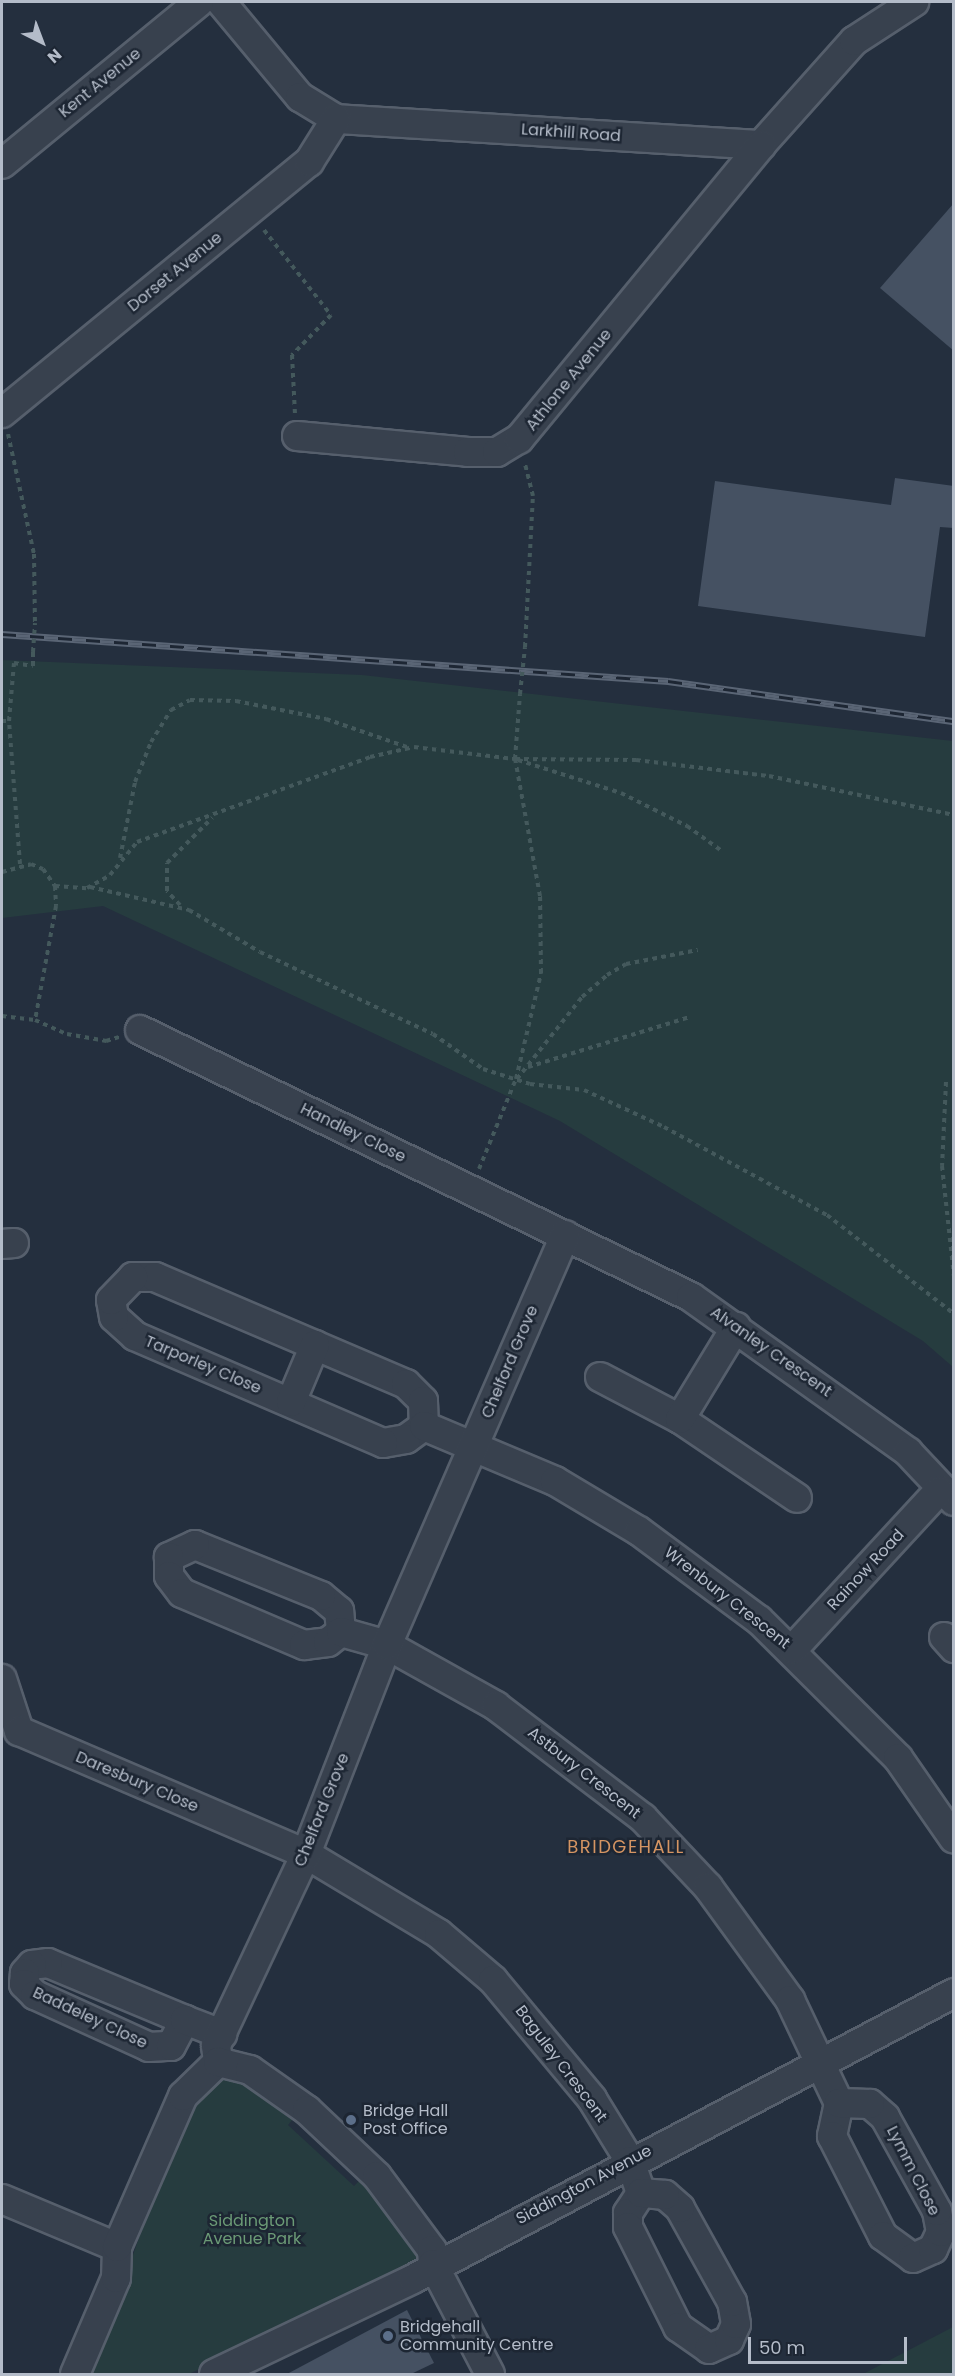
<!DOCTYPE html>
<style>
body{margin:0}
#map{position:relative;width:955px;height:2376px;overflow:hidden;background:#242f3e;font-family:Poppins,sans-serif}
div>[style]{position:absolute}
.green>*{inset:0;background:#263c3f}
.building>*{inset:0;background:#455162}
.path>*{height:4px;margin-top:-2px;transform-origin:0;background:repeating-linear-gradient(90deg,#44595c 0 4.5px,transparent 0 9px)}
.roads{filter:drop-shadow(2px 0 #565f6c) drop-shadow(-2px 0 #565f6c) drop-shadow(0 2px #565f6c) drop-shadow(0 -2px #565f6c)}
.minor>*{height:28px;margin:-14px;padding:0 14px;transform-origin:14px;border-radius:14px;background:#38414e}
.rail>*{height:7px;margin-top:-3.5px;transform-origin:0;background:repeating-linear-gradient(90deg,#1d2633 0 14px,#5a6575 0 28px);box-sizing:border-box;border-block:2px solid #5a6575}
.path-bridge>*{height:4px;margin-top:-2px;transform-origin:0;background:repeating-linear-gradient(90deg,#44595c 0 4.5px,transparent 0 9px)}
.dots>*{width:16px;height:16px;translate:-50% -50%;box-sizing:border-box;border:3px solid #1d2633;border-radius:50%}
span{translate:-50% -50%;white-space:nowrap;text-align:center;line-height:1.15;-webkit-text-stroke:5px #1d2633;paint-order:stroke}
.street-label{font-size:16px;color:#b4bcc9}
.poi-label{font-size:16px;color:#b4bcc9}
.left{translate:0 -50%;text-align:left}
.park-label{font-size:16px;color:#6b9a76}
.neighbourhood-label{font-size:18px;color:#d59563;letter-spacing:1.5px}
.frame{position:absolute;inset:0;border:3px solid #b4bcc9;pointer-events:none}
.north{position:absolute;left:12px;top:12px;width:60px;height:60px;-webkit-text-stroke:4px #1d2633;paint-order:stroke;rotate:138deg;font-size:16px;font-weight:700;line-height:24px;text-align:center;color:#b4bcc9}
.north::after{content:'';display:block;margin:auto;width:21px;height:27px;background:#b4bcc9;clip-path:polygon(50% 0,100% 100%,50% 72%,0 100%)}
.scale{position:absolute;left:748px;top:2337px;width:159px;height:27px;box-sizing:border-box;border:3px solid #b4bcc9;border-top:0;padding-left:8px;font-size:18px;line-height:21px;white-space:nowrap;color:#b4bcc9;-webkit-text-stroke:4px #1d2633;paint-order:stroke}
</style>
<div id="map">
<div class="green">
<div style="clip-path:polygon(2px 660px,362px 675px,953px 741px,953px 1367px,923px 1341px,560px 1121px,103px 906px,2px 918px)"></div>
<div style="clip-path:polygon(229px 2073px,298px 2113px,288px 2125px,354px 2186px,365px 2175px,424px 2260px,189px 2374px,91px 2374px,151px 2204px,200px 2090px)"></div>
<div style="clip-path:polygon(953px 2327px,953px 2374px,863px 2374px)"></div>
</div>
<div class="building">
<div style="clip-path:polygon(954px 203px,954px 351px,880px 288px)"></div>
<div style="clip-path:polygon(895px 478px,954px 486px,954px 528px,940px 527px,925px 637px,698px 606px,715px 481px,891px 505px)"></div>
<div style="clip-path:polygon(407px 2310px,434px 2363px,411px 2374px,287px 2374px)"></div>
</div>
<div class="path">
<div style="left:264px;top:230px;width:108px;rotate:51.8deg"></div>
<div style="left:331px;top:315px;width:56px;rotate:134.3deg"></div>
<div style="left:292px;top:355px;width:59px;rotate:87.1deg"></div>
<div style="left:8px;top:434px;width:123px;rotate:77.8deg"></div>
<div style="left:34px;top:554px;width:69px;rotate:89.2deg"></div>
<div style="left:525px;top:647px;width:151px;rotate:-87deg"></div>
<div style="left:533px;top:496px;width:33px;rotate:-104deg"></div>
<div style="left:2px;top:721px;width:7px"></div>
<div style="left:518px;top:760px;width:108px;rotate:17.8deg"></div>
<div style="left:621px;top:793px;width:74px;rotate:26.6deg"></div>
<div style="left:687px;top:826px;width:44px;rotate:35.8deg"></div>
<div style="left:120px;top:858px;width:77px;rotate:-78.8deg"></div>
<div style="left:135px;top:782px;width:43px;rotate:-68.2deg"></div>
<div style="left:151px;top:742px;width:38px;rotate:-58deg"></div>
<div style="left:171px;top:710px;width:21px;rotate:-28deg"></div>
<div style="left:190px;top:700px;width:46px;rotate:1.2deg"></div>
<div style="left:236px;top:701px;width:92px;rotate:11.3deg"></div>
<div style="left:326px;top:719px;width:86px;rotate:19.1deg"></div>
<div style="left:20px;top:864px;width:143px;rotate:-94.4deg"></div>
<div style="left:9px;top:721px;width:58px;rotate:-85.1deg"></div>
<div style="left:14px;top:663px;width:19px;rotate:9deg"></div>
<div style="left:33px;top:666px;width:14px;rotate:-90deg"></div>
<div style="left:2px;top:872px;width:30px;rotate:-15deg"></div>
<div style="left:31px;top:864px;width:13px;rotate:23deg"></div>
<div style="left:43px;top:869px;width:21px;rotate:55deg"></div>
<div style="left:55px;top:886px;width:20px;rotate:87deg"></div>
<div style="left:56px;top:906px;width:116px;rotate:100.4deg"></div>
<div style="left:55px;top:886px;width:32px;rotate:4deg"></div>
<div style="left:87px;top:888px;width:26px;rotate:-29deg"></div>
<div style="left:110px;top:875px;width:43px;rotate:-50.7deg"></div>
<div style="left:137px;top:842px;width:248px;rotate:-20deg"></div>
<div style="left:370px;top:757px;width:45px;rotate:-12.8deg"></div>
<div style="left:414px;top:747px;width:102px;rotate:6.8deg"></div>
<div style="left:515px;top:759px;width:121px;rotate:0.5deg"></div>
<div style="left:636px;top:760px;width:134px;rotate:6.9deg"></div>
<div style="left:769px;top:776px;width:189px;rotate:11.9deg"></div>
<div style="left:90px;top:887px;width:102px;rotate:13.1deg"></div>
<div style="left:189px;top:910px;width:82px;rotate:30.6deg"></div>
<div style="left:260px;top:952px;width:191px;rotate:25.4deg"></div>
<div style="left:433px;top:1034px;width:61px;rotate:35deg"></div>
<div style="left:483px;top:1069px;width:49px;rotate:17.7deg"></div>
<div style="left:530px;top:1084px;width:54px;rotate:6.3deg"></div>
<div style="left:584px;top:1090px;width:88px;rotate:24.8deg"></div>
<div style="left:664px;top:1127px;width:185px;rotate:28.4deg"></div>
<div style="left:827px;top:1215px;width:161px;rotate:37.9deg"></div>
<div style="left:180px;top:905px;width:19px;rotate:-133deg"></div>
<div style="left:167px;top:891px;width:28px;rotate:-90deg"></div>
<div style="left:167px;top:863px;width:64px;rotate:-45deg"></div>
<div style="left:2px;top:1016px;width:33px;rotate:7deg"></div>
<div style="left:35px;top:1020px;width:35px;rotate:24deg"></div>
<div style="left:67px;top:1034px;width:40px;rotate:10deg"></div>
<div style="left:106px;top:1041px;width:14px;rotate:-17deg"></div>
<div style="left:528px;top:1067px;width:170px;rotate:-17.2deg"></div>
<div style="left:517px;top:1079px;width:105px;rotate:-51.6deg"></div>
<div style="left:582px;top:997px;width:33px;rotate:-41deg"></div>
<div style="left:607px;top:975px;width:22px;rotate:-30deg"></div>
<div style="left:626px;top:964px;width:73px;rotate:-11deg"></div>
<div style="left:946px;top:1082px;width:84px;rotate:92.7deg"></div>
<div style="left:942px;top:1166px;width:112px;rotate:83.8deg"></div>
<div style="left:479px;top:1169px;width:97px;rotate:-67.7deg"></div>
<div style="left:516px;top:1079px;width:109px;rotate:-76.7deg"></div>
<div style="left:541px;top:973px;width:77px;rotate:-90.7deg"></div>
<div style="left:540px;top:896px;width:139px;rotate:-100.3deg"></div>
<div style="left:515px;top:759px;width:65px;rotate:-85.6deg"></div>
</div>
<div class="roads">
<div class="minor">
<div style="left:221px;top:2px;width:124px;rotate:50.3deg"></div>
<div style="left:300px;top:97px;width:42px;rotate:31.4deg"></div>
<div style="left:336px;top:119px;width:426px;rotate:3.5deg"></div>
<div style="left:761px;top:145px;width:140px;rotate:-48.2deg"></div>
<div style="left:854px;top:41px;width:72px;rotate:-33deg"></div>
<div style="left:2px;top:164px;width:255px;rotate:-39.4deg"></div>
<div style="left:2px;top:413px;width:397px;rotate:-39.3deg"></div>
<div style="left:309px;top:162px;width:51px;rotate:-57.9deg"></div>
<div style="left:297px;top:436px;width:172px;rotate:5.3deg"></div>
<div style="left:468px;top:452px;width:29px"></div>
<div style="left:497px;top:452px;width:26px;rotate:-31deg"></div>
<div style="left:519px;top:439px;width:381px;rotate:-50.5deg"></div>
<div style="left:140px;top:1030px;width:612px;rotate:25.85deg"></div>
<div style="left:691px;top:1297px;width:267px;rotate:35.5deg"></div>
<div style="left:908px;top:1452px;width:67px;rotate:46.8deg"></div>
<div style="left:2px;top:1244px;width:12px;rotate:-5deg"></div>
<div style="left:133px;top:1277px;width:22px"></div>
<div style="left:155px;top:1277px;width:273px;rotate:23.1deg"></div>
<div style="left:406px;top:1384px;width:24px;rotate:45deg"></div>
<div style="left:423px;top:1401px;width:25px;rotate:88deg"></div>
<div style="left:424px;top:1426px;width:22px;rotate:144deg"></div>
<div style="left:406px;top:1439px;width:23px;rotate:170deg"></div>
<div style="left:383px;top:1443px;width:270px;rotate:-156.7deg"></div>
<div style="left:135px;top:1336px;width:28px;rotate:-138deg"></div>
<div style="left:114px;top:1317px;width:17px;rotate:-100deg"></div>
<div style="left:111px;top:1300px;width:32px;rotate:-46deg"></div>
<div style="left:600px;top:1377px;width:90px;rotate:27.7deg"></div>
<div style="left:680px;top:1419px;width:141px;rotate:34deg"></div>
<div style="left:291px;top:1402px;width:62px;rotate:-67.2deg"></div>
<div style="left:680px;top:1419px;width:108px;rotate:-58.7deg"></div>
<div style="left:424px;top:1426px;width:142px;rotate:22.8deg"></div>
<div style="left:555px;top:1481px;width:98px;rotate:30.8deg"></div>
<div style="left:639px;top:1531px;width:149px;rotate:36.6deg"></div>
<div style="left:759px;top:1620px;width:196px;rotate:44.8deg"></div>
<div style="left:898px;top:1758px;width:98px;rotate:55.3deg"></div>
<div style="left:341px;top:1632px;width:21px;rotate:-95deg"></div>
<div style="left:339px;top:1611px;width:23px;rotate:-140deg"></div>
<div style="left:321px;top:1596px;width:136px;rotate:-158deg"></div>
<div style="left:195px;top:1545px;width:29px;rotate:155deg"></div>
<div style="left:169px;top:1557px;width:19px;rotate:90deg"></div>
<div style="left:169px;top:1576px;width:21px;rotate:53deg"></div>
<div style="left:182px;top:1593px;width:133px;rotate:23.1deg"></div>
<div style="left:304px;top:1645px;width:24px;rotate:-7deg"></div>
<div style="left:328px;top:1642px;width:16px;rotate:-38deg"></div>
<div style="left:341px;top:1632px;width:48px;rotate:15.8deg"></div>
<div style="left:387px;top:1645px;width:125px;rotate:29.2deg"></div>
<div style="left:496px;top:1706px;width:185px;rotate:37.3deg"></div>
<div style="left:643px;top:1818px;width:95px;rotate:46.7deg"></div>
<div style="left:708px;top:1887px;width:140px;rotate:54deg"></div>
<div style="left:790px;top:2000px;width:114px;rotate:64.6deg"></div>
<div style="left:839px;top:2103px;width:34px;rotate:102deg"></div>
<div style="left:832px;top:2136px;width:112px;rotate:63deg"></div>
<div style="left:883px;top:2236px;width:37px;rotate:36deg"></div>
<div style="left:913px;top:2258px;width:22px;rotate:-24deg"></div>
<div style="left:933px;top:2249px;width:19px;rotate:-65deg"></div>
<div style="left:941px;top:2232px;width:21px;rotate:-101deg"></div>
<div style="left:937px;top:2211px;width:107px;rotate:-119deg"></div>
<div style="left:885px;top:2117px;width:20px;rotate:-139deg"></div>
<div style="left:870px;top:2104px;width:31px;rotate:-178deg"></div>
<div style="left:944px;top:1637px;width:15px;rotate:48deg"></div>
<div style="left:793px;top:1649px;width:215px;rotate:-47.3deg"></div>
<div style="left:2px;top:1679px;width:55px;rotate:71.9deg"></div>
<div style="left:19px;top:1731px;width:312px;rotate:23.2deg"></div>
<div style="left:306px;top:1854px;width:155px;rotate:31deg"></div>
<div style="left:439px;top:1934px;width:71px;rotate:40.4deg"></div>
<div style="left:493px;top:1980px;width:155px;rotate:50.2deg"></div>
<div style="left:592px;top:2099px;width:73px;rotate:58.5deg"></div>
<div style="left:630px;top:2161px;width:34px;rotate:71deg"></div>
<div style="left:641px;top:2193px;width:24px;rotate:123deg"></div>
<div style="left:628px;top:2213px;width:14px;rotate:90deg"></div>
<div style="left:628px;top:2227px;width:112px;rotate:63.4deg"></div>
<div style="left:678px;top:2327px;width:38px;rotate:35deg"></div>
<div style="left:709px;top:2349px;width:22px;rotate:-24deg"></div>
<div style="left:729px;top:2340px;width:17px;rotate:-66deg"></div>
<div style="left:736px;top:2324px;width:22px;rotate:-100deg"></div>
<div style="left:732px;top:2302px;width:107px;rotate:-119deg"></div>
<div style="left:680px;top:2208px;width:20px;rotate:-139deg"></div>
<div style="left:665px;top:2195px;width:24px;rotate:-175deg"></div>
<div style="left:185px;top:2020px;width:148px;rotate:-157.4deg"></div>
<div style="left:48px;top:1963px;width:16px;rotate:173deg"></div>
<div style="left:32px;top:1965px;width:11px;rotate:131deg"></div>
<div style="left:25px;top:1973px;width:11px;rotate:95deg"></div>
<div style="left:24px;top:1984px;width:16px;rotate:45deg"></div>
<div style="left:35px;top:1995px;width:125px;rotate:24.5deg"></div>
<div style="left:149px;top:2047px;width:22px;rotate:-3deg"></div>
<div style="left:171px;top:2046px;width:30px;rotate:-62deg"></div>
<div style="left:185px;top:2020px;width:40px;rotate:21deg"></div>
<div style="left:218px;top:2062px;width:17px;rotate:-97deg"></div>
<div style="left:216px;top:2045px;width:211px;rotate:-64.8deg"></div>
<div style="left:306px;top:1854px;width:224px;rotate:-68.8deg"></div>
<div style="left:387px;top:1645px;width:447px;rotate:-66.5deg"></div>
<div style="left:2px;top:2199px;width:125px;rotate:22.7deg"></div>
<div style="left:75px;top:2374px;width:104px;rotate:-66.9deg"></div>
<div style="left:116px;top:2278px;width:31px;rotate:-88deg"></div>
<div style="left:117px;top:2247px;width:165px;rotate:-66.4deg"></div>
<div style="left:183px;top:2096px;width:49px;rotate:-44.2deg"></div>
<div style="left:218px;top:2062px;width:33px;rotate:14deg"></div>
<div style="left:250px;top:2070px;width:70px;rotate:35.1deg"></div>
<div style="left:307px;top:2110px;width:96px;rotate:43.3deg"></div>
<div style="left:377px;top:2176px;width:92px;rotate:53.4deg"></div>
<div style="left:432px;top:2250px;width:14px;rotate:86deg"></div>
<div style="left:433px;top:2264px;width:124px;rotate:62.6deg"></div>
<div style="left:214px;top:2374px;width:221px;rotate:-25.5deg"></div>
<div style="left:413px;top:2279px;width:612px;rotate:-27.86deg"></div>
</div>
</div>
<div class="rail">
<div style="left:2px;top:634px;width:668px;rotate:4.04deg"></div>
<div style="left:668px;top:681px;width:289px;rotate:8deg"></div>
</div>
<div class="path-bridge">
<div style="left:33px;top:652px;width:29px;rotate:-86deg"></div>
<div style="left:520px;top:694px;width:47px;rotate:-83.9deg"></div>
</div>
<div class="dots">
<div style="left:351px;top:2120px;background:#5c6f8a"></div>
<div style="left:388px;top:2336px;background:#5c6f8a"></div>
</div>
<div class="street-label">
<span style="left:100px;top:83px;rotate:-39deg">Kent Avenue</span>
<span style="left:571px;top:133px;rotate:4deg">Larkhill Road</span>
<span style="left:175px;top:272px;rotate:-39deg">Dorset Avenue</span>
<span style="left:569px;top:380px;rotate:-51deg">Athlone Avenue</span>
<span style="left:353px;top:1133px;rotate:26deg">Handley Close</span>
<span style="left:771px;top:1352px;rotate:35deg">Alvanley Crescent</span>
<span style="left:510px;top:1362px;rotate:-67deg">Chelford Grove</span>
<span style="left:203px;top:1365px;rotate:23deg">Tarporley Close</span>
<span style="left:866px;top:1570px;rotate:-47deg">Rainow Road</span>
<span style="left:727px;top:1598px;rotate:38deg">Wrenbury Crescent</span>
<span style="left:584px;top:1773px;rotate:38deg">Astbury Crescent</span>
<span style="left:137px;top:1782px;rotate:23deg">Daresbury Close</span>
<span style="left:322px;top:1810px;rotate:-68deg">Chelford Grove</span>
<span style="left:90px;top:2018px;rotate:25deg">Baddeley Close</span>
<span style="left:561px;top:2064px;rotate:53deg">Baguley Crescent</span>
<span style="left:913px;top:2171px;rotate:63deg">Lymm Close</span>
<span style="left:584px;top:2185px;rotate:-28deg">Siddington Avenue</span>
</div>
<div class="poi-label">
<span class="left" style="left:363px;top:2120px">Bridge Hall<br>Post Office</span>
<span class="left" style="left:400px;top:2336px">Bridgehall<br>Community Centre</span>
</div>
<div class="park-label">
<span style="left:252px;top:2230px">Siddington<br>Avenue Park</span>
</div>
<div class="neighbourhood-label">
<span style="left:626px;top:1847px">BRIDGEHALL</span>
</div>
<div class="frame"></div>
<div class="north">N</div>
<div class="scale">50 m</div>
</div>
